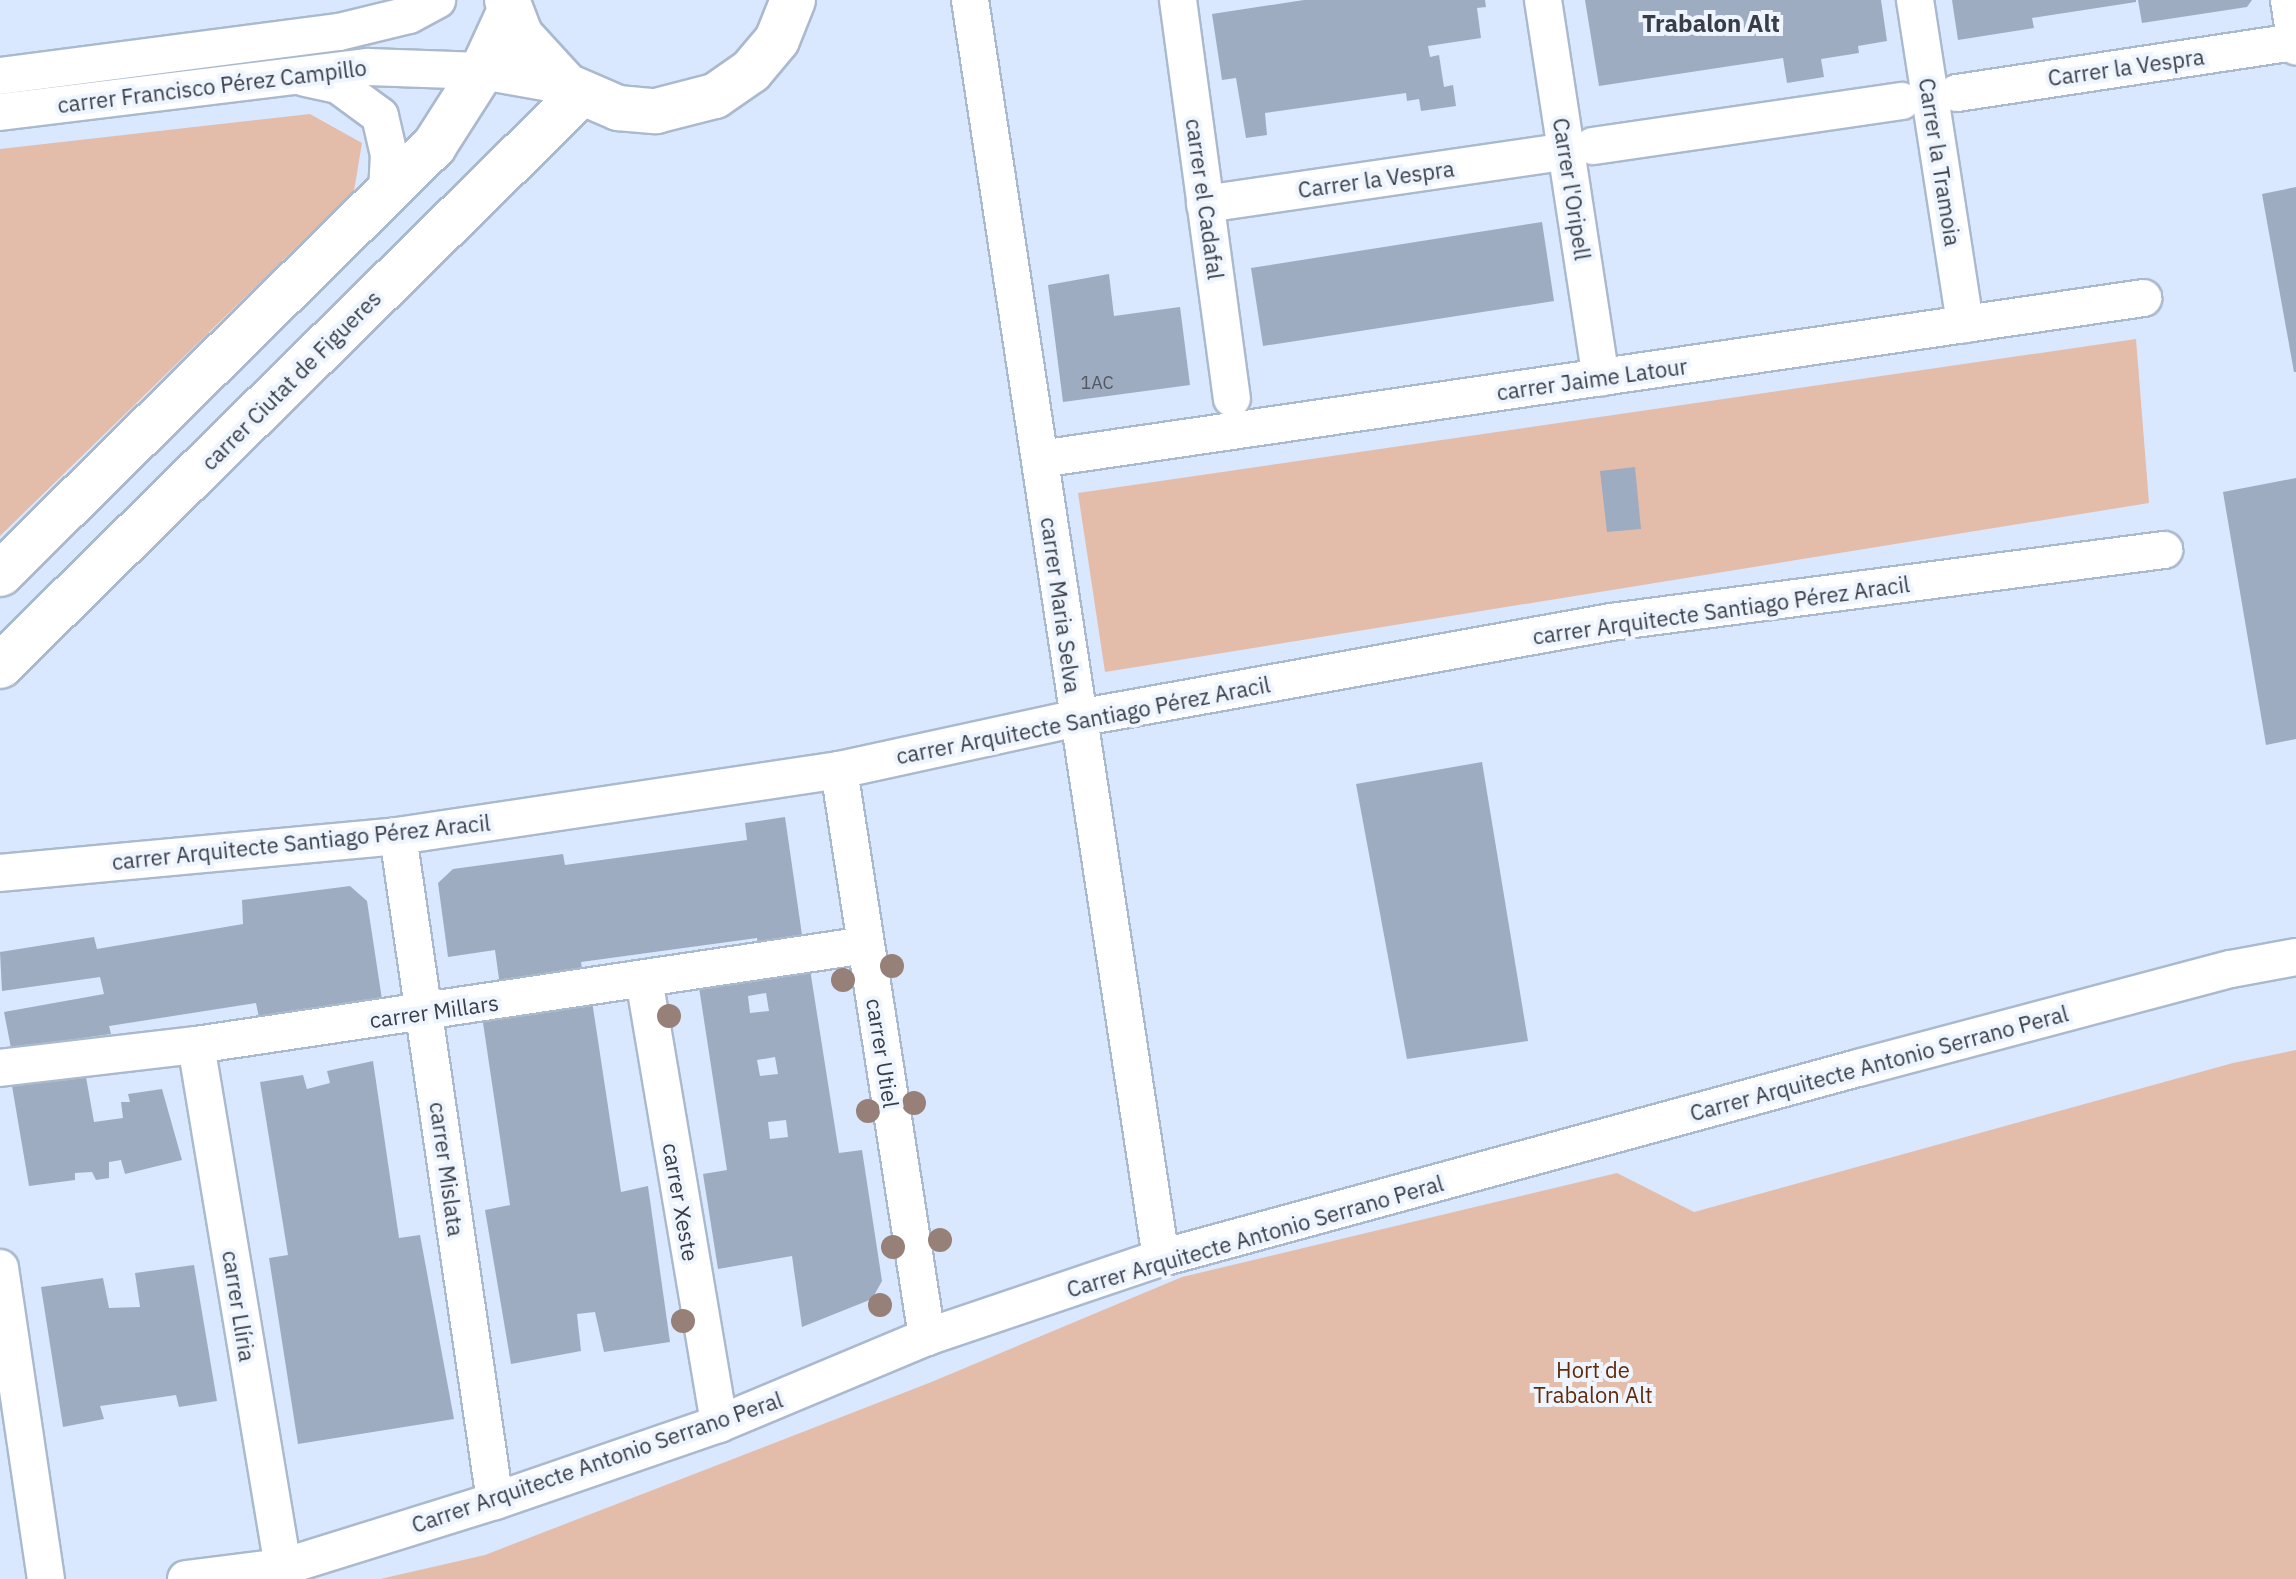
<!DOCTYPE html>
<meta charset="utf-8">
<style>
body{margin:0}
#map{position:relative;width:2296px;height:1579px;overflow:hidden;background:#d9e8fe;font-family:"IBM Plex Sans",sans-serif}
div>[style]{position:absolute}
.green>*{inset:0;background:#e4bdaa}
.building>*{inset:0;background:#9eacc1}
.roads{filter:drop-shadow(2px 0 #abb9ce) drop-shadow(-2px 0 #abb9ce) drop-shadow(0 2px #abb9ce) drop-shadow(0 -2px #abb9ce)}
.street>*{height:36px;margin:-18px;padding:0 18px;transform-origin:18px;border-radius:18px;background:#fff}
.primary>*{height:44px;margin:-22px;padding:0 22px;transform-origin:22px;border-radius:22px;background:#fff}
.trees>*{width:24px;height:24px;margin:-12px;border-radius:50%;background:#968078}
span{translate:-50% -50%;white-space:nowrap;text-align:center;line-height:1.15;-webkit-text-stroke:8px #eff5fe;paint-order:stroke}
.number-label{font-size:18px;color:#525965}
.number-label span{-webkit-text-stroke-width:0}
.street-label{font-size:22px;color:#383d46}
.park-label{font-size:22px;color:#602a0b}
.neighbourhood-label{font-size:24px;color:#383d46;font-weight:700}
</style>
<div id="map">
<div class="green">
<div style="clip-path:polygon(310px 114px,362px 143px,354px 191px,0 536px,0 149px)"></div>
<div style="clip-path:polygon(2136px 339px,2149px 503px,1105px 672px,1078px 493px)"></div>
<div style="clip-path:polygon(2296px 1050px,2296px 1579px,380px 1579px,485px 1555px,929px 1383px,1182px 1277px,1617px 1173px,1694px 1212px,2233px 1063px)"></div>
</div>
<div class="building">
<div style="clip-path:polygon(1304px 0,1485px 0,1486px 7px,1477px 8px,1481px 38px,1428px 46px,1430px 57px,1439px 55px,1444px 87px,1453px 85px,1456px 106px,1421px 111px,1419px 99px,1407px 101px,1406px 93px,1265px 113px,1267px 135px,1246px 138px,1236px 78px,1222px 80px,1212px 14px)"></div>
<div style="clip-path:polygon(1585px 0,1881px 0,1887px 41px,1858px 46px,1859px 53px,1821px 59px,1824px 77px,1787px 83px,1783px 58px,1599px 86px)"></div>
<div style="clip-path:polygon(1952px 0,2136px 0,2136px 2px,2032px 18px,2034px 28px,1958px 40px)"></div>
<div style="clip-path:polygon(2138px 0,2252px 0,2247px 7px,2142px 23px)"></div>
<div style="clip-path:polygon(2296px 187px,2296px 372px,2294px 372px,2262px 194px)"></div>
<div style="clip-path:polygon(1542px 222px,1554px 301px,1263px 346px,1251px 268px)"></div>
<div style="clip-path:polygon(1109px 274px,1114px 316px,1180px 307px,1190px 385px,1063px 402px,1048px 285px)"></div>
<div style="clip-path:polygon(1635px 467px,1641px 529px,1607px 532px,1600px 471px)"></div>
<div style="clip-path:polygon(2296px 478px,2296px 739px,2266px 745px,2223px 492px)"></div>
<div style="clip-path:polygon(1482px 762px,1528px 1041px,1407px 1059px,1356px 784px)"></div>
<div style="clip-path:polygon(785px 817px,803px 942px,758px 948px,757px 938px,581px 962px,583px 975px,500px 986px,495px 950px,448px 957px,438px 883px,453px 869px,563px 854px,565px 865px,747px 840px,745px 823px)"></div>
<div style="clip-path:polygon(350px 886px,367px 901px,383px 1006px,260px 1023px,256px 1003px,109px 1026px,111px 1034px,11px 1048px,4px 1012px,104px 994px,100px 977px,2px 991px,0 952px,94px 937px,97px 949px,243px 924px,242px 900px)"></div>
<div style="clip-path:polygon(evenodd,809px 963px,839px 1153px,862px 1150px,882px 1281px,872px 1299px,802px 1327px,792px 1256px,718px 1269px,703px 1174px,727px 1170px,698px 981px,809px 963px,766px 993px,769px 1011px,750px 1013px,748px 996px,766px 993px,809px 963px,775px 1057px,778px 1074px,760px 1076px,757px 1060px,775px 1057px,809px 963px,786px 1120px,788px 1137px,770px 1139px,768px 1122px,786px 1120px)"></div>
<div style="clip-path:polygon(592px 1001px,621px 1192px,648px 1186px,670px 1342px,604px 1352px,595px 1312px,577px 1314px,581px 1351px,511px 1364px,485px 1210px,510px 1205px,482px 1016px)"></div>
<div style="clip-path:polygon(373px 1061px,399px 1238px,420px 1235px,454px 1419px,298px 1444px,269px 1258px,288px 1255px,260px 1082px,303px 1075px,307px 1089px,330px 1083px,327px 1071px)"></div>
<div style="clip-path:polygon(86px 1077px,94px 1122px,123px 1118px,121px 1102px,130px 1102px,128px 1094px,162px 1089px,182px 1160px,125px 1174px,121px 1160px,109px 1162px,109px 1178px,96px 1180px,92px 1172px,75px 1173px,75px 1180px,29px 1186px,12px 1086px)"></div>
<div style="clip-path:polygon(194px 1265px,217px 1401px,179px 1407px,176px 1395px,100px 1406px,104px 1419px,63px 1427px,41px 1287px,103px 1278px,109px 1308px,140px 1307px,135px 1273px)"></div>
</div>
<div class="roads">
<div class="street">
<div style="left:970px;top:0;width:1272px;rotate:81.37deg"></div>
<div style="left:1178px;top:0;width:402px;rotate:82.3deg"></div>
<div style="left:1543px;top:0;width:382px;rotate:81.3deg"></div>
<div style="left:1915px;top:0;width:328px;rotate:81.2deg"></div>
<div style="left:2289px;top:0;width:47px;rotate:81.3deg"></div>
<div style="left:0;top:76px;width:342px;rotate:-7.4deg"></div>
<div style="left:339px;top:32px;width:72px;rotate:-13.7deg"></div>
<div style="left:409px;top:15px;width:32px;rotate:-28deg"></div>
<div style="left:305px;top:78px;width:34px;rotate:12deg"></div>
<div style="left:338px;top:85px;width:52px;rotate:36.4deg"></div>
<div style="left:380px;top:116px;width:39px;rotate:77deg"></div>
<div style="left:389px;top:154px;width:38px;rotate:93deg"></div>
<div style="left:1957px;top:93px;width:343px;rotate:-8.6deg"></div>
<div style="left:0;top:112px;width:371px;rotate:-7deg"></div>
<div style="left:368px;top:67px;width:114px;rotate:2deg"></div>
<div style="left:482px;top:71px;width:86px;rotate:10deg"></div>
<div style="left:1593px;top:146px;width:312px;rotate:-8.3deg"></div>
<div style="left:1205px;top:204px;width:345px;rotate:-8.3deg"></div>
<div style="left:1040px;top:459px;width:1115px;rotate:-8.3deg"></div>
<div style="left:839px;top:770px;width:574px;rotate:81.18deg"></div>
<div style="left:398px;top:836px;width:672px;rotate:81.7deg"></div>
<div style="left:0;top:873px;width:400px;rotate:-5.3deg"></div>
<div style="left:398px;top:836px;width:446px;rotate:-8.5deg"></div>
<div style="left:839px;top:770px;width:245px;rotate:-12.3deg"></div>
<div style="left:1078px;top:718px;width:542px;rotate:-10.21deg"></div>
<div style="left:1611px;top:622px;width:558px;rotate:-7.42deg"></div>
<div style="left:644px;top:979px;width:451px;rotate:80.4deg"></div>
<div style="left:196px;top:1045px;width:529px;rotate:80.54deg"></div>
<div style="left:0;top:1068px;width:197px;rotate:-6.7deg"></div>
<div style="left:196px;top:1045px;width:677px;rotate:-8.49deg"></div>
<div style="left:0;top:1268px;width:314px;rotate:81.6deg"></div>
<div style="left:186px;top:1579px;width:98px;rotate:-7.1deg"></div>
<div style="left:283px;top:1567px;width:222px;rotate:-17.3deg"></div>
<div style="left:495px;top:1501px;width:237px;rotate:-19deg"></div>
<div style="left:719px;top:1424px;width:225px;rotate:-22.7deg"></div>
<div style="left:927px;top:1337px;width:247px;rotate:-18.7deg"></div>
<div style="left:1161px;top:1258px;width:722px;rotate:-15.25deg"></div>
<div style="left:1858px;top:1068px;width:386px;rotate:-14.9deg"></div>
<div style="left:2231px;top:969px;width:66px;rotate:-10.5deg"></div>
</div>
<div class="primary">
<div style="left:507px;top:0;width:39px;rotate:69deg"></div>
<div style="left:521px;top:36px;width:68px;rotate:47.4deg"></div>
<div style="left:567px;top:86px;width:56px;rotate:23.3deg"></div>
<div style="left:618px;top:108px;width:38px;rotate:5deg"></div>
<div style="left:656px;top:111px;width:61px;rotate:-14.3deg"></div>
<div style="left:715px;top:96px;width:44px;rotate:-34.8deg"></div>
<div style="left:751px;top:71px;width:40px;rotate:-50deg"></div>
<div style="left:777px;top:40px;width:43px;rotate:-68.2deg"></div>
<div style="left:0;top:574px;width:610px;rotate:-44.6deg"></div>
<div style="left:434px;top:146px;width:89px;rotate:-57.4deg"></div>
<div style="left:482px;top:71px;width:67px;rotate:-65.3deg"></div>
<div style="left:0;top:666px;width:815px;rotate:-44.55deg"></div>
</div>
</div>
<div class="trees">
<div style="left:892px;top:966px"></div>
<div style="left:843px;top:980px"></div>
<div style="left:669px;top:1016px"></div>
<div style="left:914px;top:1103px"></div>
<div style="left:868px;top:1111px"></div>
<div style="left:940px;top:1240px"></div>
<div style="left:893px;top:1247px"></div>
<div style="left:880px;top:1305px"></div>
<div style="left:683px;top:1321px"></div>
</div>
<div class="number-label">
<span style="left:1097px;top:383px">1AC</span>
</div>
<div class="street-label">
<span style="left:2126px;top:67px;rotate:-8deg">Carrer la Vespra</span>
<span style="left:212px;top:86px;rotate:-7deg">carrer Francisco Pérez Campillo</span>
<span style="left:1940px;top:162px;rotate:81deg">Carrer la Tramoia</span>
<span style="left:1376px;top:179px;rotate:-8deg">Carrer la Vespra</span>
<span style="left:1572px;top:189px;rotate:81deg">Carrer l'Oripell</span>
<span style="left:1205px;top:199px;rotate:82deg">carrer el Cadafal</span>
<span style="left:1592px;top:379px;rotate:-8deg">carrer Jaime Latour</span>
<span style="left:291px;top:380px;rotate:-45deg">carrer Ciutat de Figueres</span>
<span style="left:1061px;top:605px;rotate:82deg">carrer Maria Selva</span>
<span style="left:1721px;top:610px;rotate:-8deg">carrer Arquitecte Santiago Pérez Aracil</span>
<span style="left:1083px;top:720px;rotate:-11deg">carrer Arquitecte Santiago Pérez Aracil</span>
<span style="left:301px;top:842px;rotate:-6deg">carrer Arquitecte Santiago Pérez Aracil</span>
<span style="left:434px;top:1011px;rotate:-8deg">carrer Millars</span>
<span style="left:883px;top:1053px;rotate:81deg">carrer Utiel</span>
<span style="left:1879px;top:1063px;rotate:-15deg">Carrer Arquitecte Antonio Serrano Peral</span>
<span style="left:447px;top:1169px;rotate:82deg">carrer Mislata</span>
<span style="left:681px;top:1202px;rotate:80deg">carrer Xeste</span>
<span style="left:1255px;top:1236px;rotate:-16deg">Carrer Arquitecte Antonio Serrano Peral</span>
<span style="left:239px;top:1306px;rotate:81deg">carrer Llíria</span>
<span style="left:597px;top:1462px;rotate:-19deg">Carrer Arquitecte Antonio Serrano Peral</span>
</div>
<div class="park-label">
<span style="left:1593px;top:1382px">Hort de<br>Trabalon Alt</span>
</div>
<div class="neighbourhood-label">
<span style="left:1711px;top:24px">Trabalon Alt</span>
</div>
</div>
